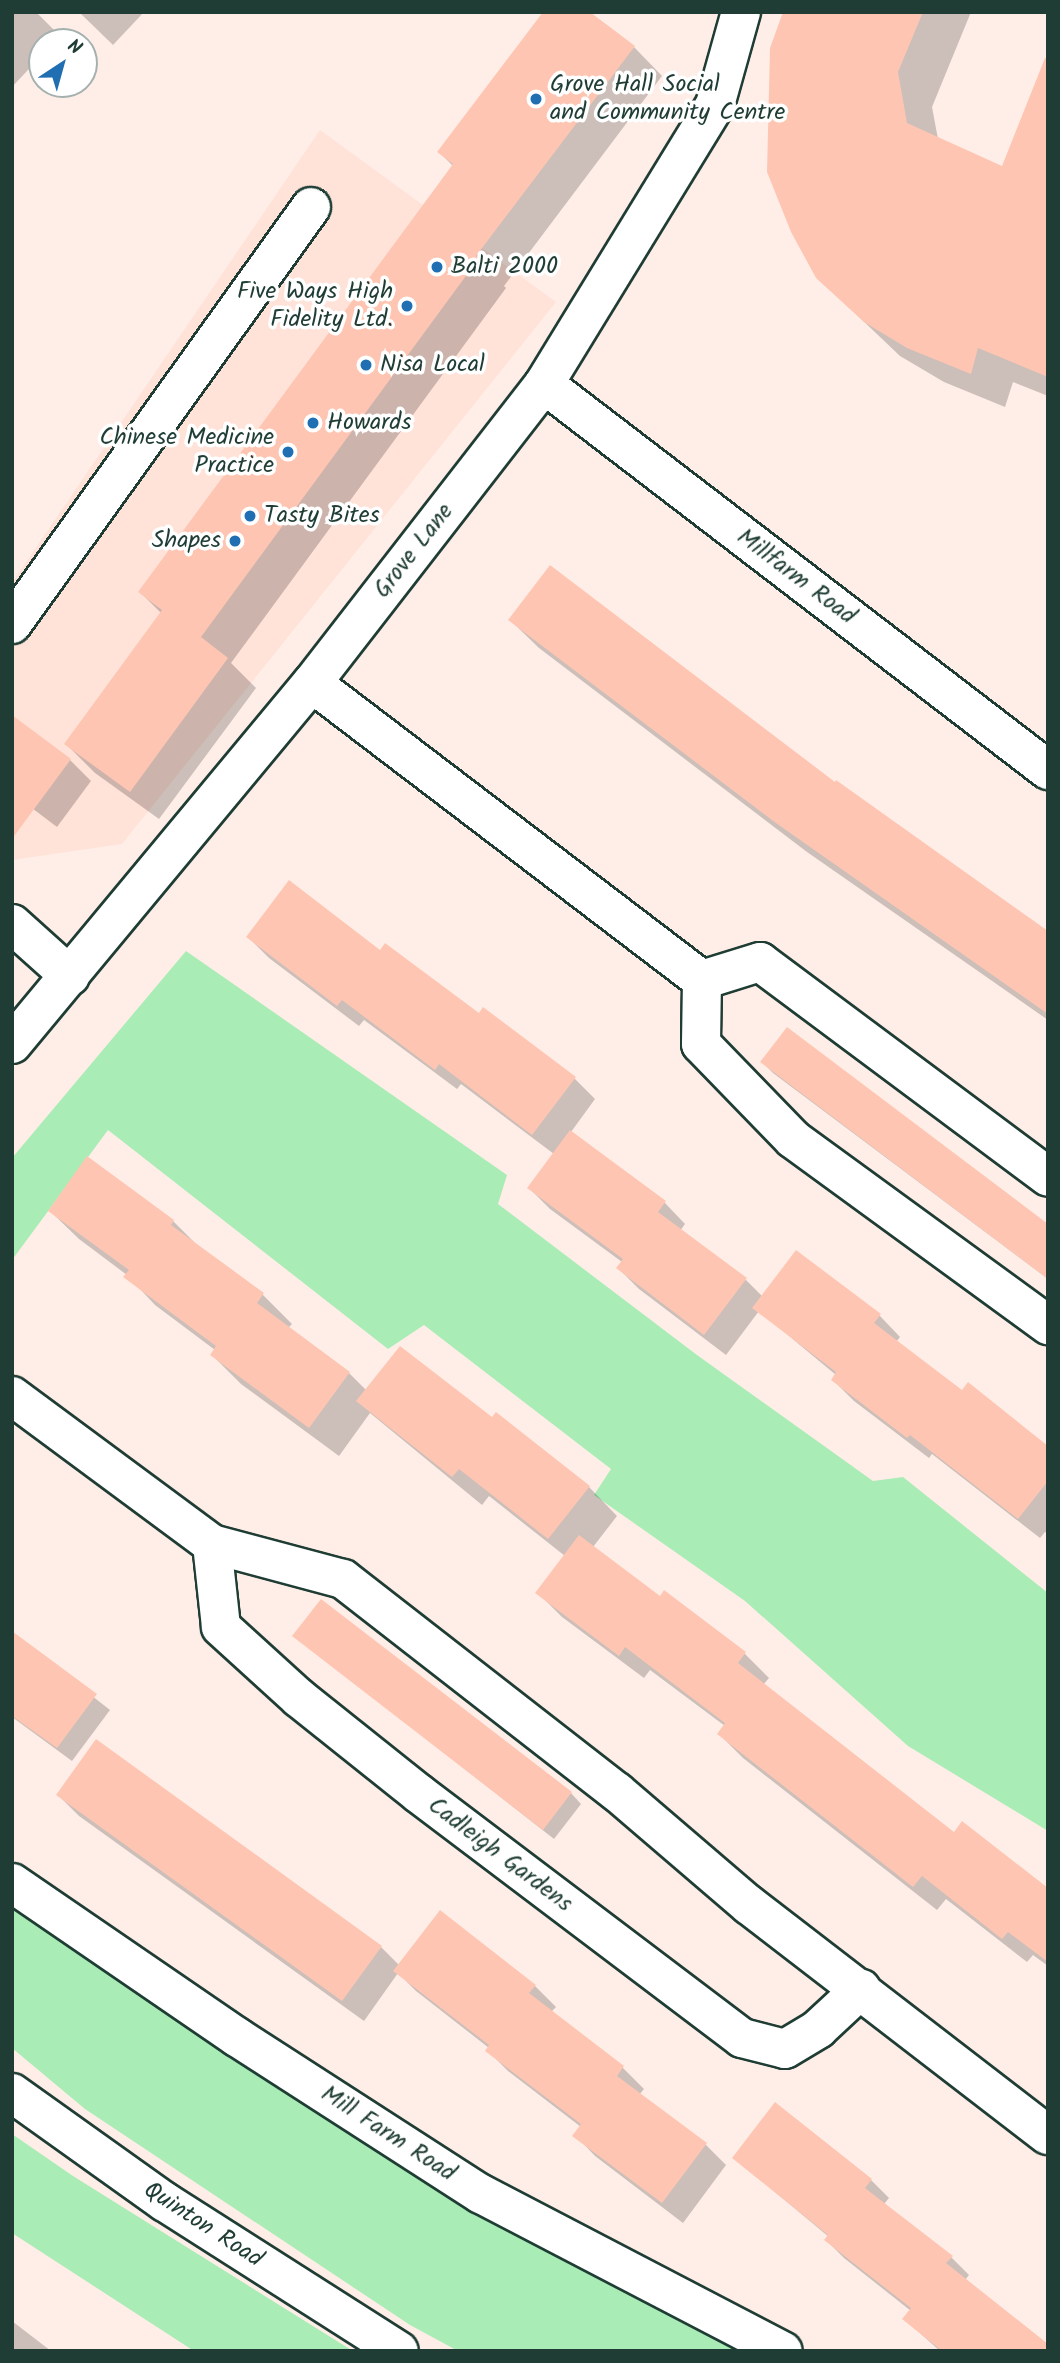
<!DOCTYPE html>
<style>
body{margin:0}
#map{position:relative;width:1060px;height:2363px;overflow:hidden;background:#ffeee8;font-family:Kalam,sans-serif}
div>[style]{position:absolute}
.built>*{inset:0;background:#ffe2d8}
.green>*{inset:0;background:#aaecb6}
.shadow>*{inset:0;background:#0003}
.building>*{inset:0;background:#fec6b2}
.roads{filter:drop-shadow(2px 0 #1f3d34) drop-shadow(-2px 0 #1f3d34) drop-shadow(0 2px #1f3d34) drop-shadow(0 -2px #1f3d34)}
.minor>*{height:38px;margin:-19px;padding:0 19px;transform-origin:19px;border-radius:19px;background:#fff}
.dots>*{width:19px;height:19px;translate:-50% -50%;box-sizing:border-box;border:4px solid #fff;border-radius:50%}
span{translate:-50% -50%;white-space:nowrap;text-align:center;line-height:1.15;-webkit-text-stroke:7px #fff;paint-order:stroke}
.poi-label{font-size:24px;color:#1f3d34}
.left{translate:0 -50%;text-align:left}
.right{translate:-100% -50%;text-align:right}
.street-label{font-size:24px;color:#1f3d34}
.frame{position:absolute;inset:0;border:14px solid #1f3d34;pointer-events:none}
.north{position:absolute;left:28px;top:28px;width:70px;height:70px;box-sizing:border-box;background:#fff;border:2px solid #a5b1ae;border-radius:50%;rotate:36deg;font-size:19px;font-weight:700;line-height:28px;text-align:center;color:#1f3d34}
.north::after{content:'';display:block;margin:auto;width:24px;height:32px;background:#1f6fb2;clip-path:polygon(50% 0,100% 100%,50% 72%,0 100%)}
</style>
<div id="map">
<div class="built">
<div style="clip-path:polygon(320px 130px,556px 302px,122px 844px,12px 860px,12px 583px)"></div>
</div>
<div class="green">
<div style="clip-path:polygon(186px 951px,507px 1175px,498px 1204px,697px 1355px,873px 1481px,903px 1477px,1048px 1593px,1048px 1831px,908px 1746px,745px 1601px,594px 1495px,611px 1469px,424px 1325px,388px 1349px,108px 1130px,12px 1260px,12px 1158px)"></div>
<div style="clip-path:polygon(12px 1909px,472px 2205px,626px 2292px,739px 2351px,458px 2351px,410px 2325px,85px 2109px,12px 2048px)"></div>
<div style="clip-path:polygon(12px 2134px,73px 2176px,353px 2351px,194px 2351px,12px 2233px)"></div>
</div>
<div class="shadow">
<div style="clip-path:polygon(12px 12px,36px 12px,60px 36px,55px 42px,42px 42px,42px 55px,12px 87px)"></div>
<div style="clip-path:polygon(79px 12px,144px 12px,113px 45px)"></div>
<div style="clip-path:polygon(785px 12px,971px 12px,932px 107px,938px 139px,1003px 169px,1048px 54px,1048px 396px,1013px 382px,1005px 407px,944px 382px,900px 356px,817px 277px)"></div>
<div style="clip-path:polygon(634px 47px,662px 76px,504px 286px,506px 288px,231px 663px,256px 688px,159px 819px,95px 773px,66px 744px,162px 614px,140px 592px,453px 166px,439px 152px)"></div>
<div style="clip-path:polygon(510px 620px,835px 785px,1048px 933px,1048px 1020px,807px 852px,539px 648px)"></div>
<div style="clip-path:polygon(12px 717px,70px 760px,91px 781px,57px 827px,12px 793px)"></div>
<div style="clip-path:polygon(248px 937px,381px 952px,575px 1079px,595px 1099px,571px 1132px,665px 1203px,685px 1224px,680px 1231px,746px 1280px,763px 1297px,880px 1316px,900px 1337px,896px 1342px,962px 1392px,1048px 1448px,1048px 1534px,1045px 1532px,1040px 1538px,932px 1454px,929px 1458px,854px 1401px,833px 1380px,836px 1375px,759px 1311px,726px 1355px,639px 1289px,618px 1268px,622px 1262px,550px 1209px,529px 1188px,554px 1154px,461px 1084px,457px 1089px,364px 1020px,359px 1026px,269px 958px)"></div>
<div style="clip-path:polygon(762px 1062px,1048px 1226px,1048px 1279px,773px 1073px)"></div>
<div style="clip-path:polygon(50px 1211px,173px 1221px,201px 1249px,263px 1295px,292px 1324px,288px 1328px,349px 1373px,367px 1391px,492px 1420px,589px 1487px,617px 1516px,593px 1547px,660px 1598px,745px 1654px,769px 1678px,763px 1685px,954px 1835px,1048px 1891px,1048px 1966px,1033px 1955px,1027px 1962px,946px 1899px,937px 1910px,743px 1758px,719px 1734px,725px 1726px,650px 1670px,644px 1678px,562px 1617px,538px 1593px,565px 1556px,489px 1496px,482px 1505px,370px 1413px,339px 1456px,241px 1384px,212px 1355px,215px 1350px,155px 1305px,127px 1275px,79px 1239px)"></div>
<div style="clip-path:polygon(12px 1633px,110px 1710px,72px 1761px,12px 1717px)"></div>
<div style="clip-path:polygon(295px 1636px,571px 1793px,581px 1804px,554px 1839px)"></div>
<div style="clip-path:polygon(96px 1742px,381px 1947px,399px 1965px,535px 1986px,556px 2007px,551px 2012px,623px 2068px,644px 2089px,639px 2095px,706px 2145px,726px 2165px,683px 2223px,595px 2156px,575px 2135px,581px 2127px,508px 2071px,487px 2050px,489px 2048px,416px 1991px,398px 1973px,364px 2021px,79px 1816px,58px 1795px)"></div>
<div style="clip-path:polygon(734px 2158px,871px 2180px,889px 2198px,884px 2204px,951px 2257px,969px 2275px,965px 2280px,1048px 2351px,940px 2351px,904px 2319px,911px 2311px,844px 2258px,826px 2240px,829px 2237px)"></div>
<div style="clip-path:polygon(12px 2321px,51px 2351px,12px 2351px)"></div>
</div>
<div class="building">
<div style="clip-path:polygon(543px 12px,590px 12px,635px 46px,476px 256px,479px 258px,201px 637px,228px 658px,130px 792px,64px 744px,162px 610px,138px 592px,453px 164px,437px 152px)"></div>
<div style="clip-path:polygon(783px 12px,923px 12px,898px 72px,907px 123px,1002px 166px,1045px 58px,1048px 58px,1048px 377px,978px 348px,971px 374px,907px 348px,864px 322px,816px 278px,791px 232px,767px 172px,770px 48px)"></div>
<div style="clip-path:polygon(550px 565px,835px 782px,836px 780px,1048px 931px,1048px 1014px,776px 823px,508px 620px)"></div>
<div style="clip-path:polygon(12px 715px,71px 759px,12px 839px)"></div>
<div style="clip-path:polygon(289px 880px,380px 950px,385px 943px,479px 1013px,483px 1007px,576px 1077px,532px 1135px,439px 1064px,435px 1070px,342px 1000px,337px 1006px,246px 937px)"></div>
<div style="clip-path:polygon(787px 1027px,1048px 1224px,1048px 1279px,760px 1062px)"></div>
<div style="clip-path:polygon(570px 1130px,666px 1201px,658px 1212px,747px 1278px,704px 1335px,616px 1268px,623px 1259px,527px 1188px)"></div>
<div style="clip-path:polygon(87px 1156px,174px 1220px,171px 1225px,264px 1293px,257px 1303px,350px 1372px,309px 1428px,210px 1355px,216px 1346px,123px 1277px,129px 1270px,48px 1211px)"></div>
<div style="clip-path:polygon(796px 1250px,881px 1314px,874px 1323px,962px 1390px,968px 1382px,1048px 1446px,1048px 1481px,1018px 1519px,910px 1435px,907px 1438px,831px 1380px,836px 1372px,752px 1308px)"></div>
<div style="clip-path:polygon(400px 1346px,492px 1417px,496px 1412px,590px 1486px,548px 1539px,459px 1469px,452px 1477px,356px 1401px)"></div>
<div style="clip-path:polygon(579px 1535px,660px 1596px,664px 1590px,746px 1652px,738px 1663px,954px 1832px,962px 1821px,1048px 1888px,1048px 1962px,1008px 1932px,1002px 1939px,922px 1876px,913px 1887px,717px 1734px,725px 1723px,625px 1647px,619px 1656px,535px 1593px)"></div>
<div style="clip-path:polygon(321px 1599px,572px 1792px,543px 1830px,292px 1636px)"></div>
<div style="clip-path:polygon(12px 1631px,97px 1694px,57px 1748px,12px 1716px)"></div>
<div style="clip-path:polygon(96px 1739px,382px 1946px,342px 2001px,56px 1795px)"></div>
<div style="clip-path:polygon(440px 1910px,536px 1985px,529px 1993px,624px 2066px,617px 2076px,707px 2143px,662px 2203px,572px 2136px,581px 2124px,485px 2051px,489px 2045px,393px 1971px)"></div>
<div style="clip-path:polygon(775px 2102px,872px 2179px,865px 2188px,953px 2256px,946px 2263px,1048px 2344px,1048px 2351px,942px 2351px,902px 2319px,911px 2308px,824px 2240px,828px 2235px,732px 2158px)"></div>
</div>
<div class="roads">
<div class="minor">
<div style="left:544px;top:384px;width:635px;rotate:37.45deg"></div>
<div style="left:12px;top:624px;width:513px;rotate:-54.36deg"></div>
<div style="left:312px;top:683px;width:490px;rotate:37.3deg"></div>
<div style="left:702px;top:980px;width:64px;rotate:90.9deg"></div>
<div style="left:701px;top:1044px;width:132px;rotate:45.9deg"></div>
<div style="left:793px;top:1139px;width:316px;rotate:36.1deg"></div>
<div style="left:12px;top:924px;width:78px;rotate:41.9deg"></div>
<div style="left:702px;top:980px;width:61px;rotate:-17.2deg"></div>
<div style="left:760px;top:962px;width:359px;rotate:36.7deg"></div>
<div style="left:12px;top:1044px;width:469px;rotate:-50.3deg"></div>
<div style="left:312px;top:683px;width:378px;rotate:-52.2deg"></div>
<div style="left:544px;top:384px;width:327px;rotate:-58.5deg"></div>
<div style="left:715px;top:105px;width:97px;rotate:-74.4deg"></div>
<div style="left:12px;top:1396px;width:249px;rotate:36.5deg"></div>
<div style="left:212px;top:1544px;width:136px;rotate:15deg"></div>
<div style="left:343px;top:1579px;width:347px;rotate:37.9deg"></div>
<div style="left:617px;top:1792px;width:174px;rotate:40.6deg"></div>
<div style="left:749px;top:1905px;width:377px;rotate:37.6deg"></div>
<div style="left:212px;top:1544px;width:83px;rotate:83.8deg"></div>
<div style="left:221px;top:1627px;width:105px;rotate:42.3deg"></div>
<div style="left:299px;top:1698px;width:152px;rotate:38.6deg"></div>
<div style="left:418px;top:1793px;width:406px;rotate:37.1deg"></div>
<div style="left:742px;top:2038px;width:44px;rotate:14.3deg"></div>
<div style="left:785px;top:2049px;width:39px;rotate:-31deg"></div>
<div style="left:818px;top:2029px;width:59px;rotate:-42.9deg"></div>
<div style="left:12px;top:1883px;width:273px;rotate:34.4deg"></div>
<div style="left:237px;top:2037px;width:290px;rotate:32.8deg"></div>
<div style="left:481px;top:2194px;width:340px;rotate:27.5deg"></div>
<div style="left:12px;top:2093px;width:188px;rotate:35.5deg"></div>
<div style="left:165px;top:2202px;width:277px;rotate:32.5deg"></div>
</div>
</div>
<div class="dots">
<div style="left:536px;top:99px;background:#1f6fb2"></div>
<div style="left:437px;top:267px;background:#1f6fb2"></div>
<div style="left:407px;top:306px;background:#1f6fb2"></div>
<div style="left:366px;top:365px;background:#1f6fb2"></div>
<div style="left:313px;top:423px;background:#1f6fb2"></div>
<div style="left:288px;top:452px;background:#1f6fb2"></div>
<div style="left:250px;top:516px;background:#1f6fb2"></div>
<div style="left:235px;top:541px;background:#1f6fb2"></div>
</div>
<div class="poi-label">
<span class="left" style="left:550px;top:99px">Grove Hall Social<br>and Community Centre</span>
<span class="left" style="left:451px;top:267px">Balti 2000</span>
<span class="right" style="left:393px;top:306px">Five Ways High<br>Fidelity Ltd.</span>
<span class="left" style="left:380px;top:365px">Nisa Local</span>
<span class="left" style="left:327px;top:423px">Howards</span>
<span class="right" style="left:274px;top:452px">Chinese Medicine<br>Practice</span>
<span class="left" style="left:264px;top:516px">Tasty Bites</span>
<span class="right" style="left:221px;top:541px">Shapes</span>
</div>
<div class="street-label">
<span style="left:414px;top:551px;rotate:-52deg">Grove Lane</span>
<span style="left:796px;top:577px;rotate:37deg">Millfarm Road</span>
<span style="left:500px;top:1855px;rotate:37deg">Cadleigh Gardens</span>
<span style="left:388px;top:2134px;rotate:33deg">Mill Farm Road</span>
<span style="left:203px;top:2225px;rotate:33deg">Quinton Road</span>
</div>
<div class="frame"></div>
<div class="north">N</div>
</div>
